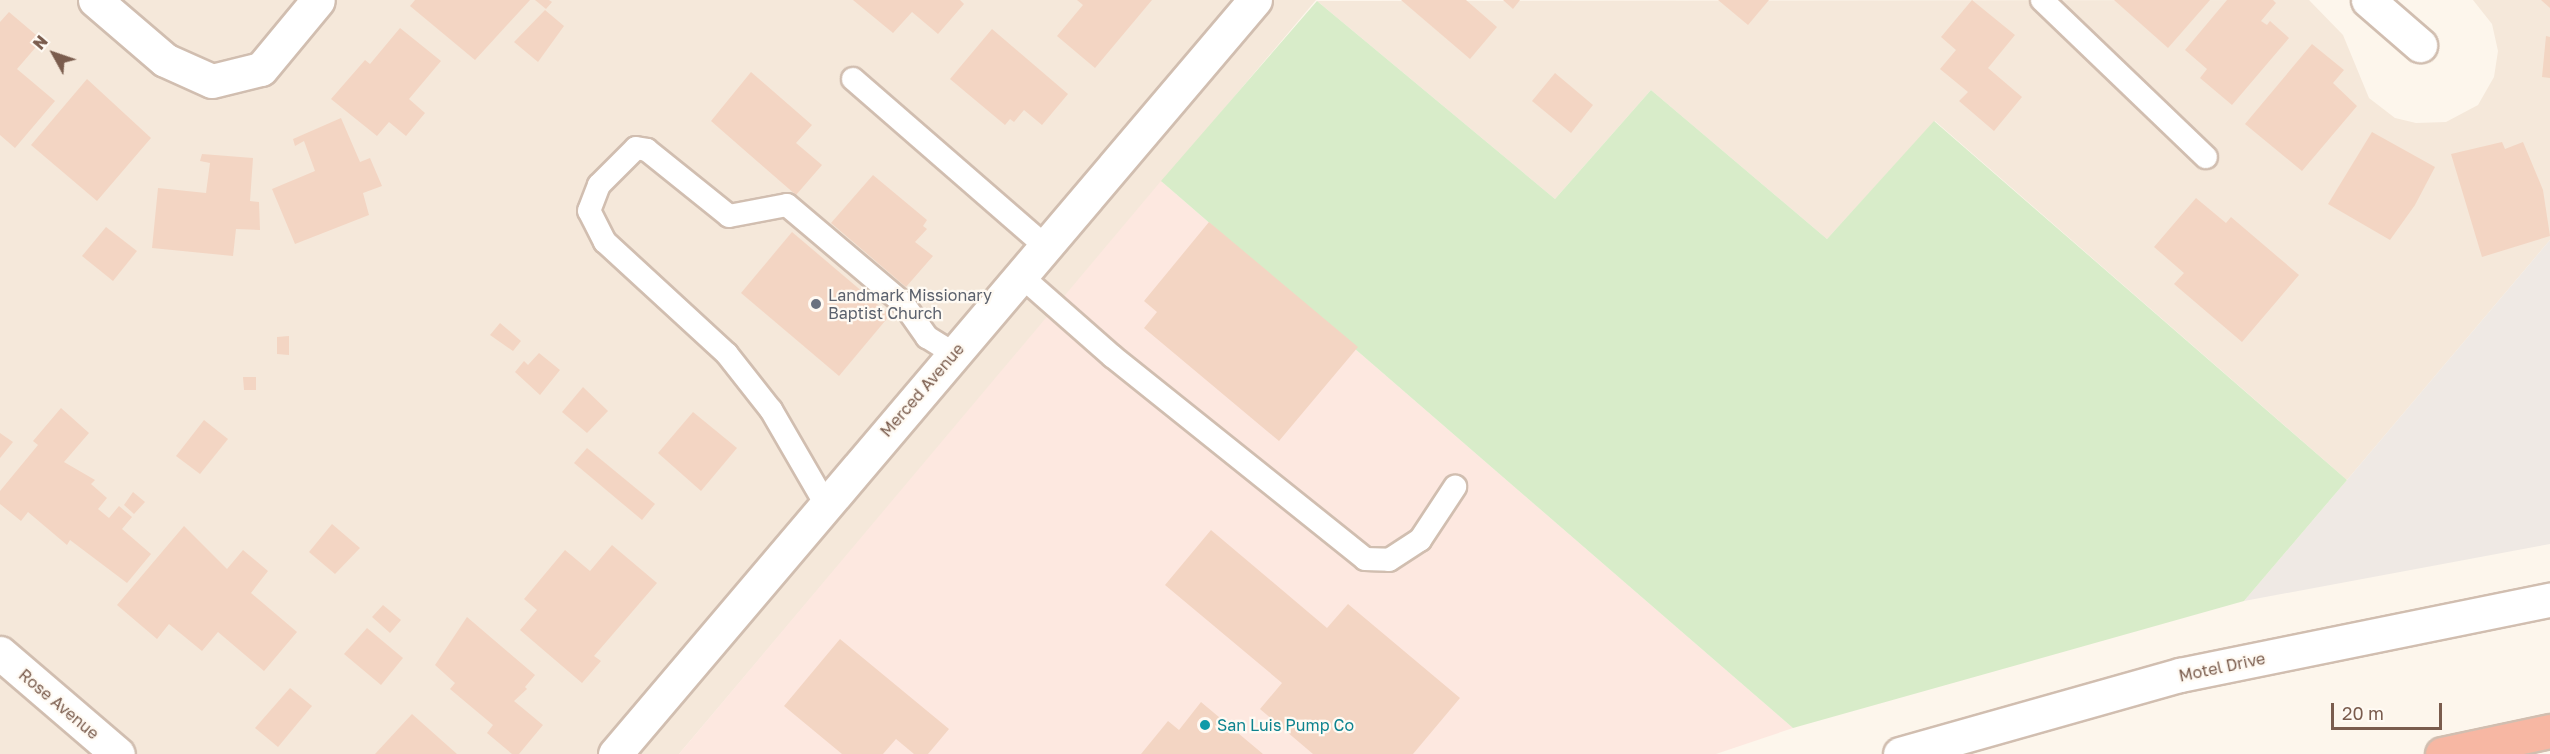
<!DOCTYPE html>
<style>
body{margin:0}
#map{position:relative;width:2550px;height:754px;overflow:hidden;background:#fdf6ec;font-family:"Golos Text",sans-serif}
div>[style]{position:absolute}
.residential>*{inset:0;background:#f5e8da}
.commercial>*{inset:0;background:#fde8e0}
.industrial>*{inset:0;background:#efe9e4}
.green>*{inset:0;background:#d8ecc9}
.building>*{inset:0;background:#f3d5c3}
.roads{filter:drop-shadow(2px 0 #d1beb0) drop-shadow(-2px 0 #d1beb0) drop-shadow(0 2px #d1beb0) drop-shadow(0 -2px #d1beb0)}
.service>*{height:22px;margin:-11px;padding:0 11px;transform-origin:11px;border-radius:11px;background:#fff}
.minor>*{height:33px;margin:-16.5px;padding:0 16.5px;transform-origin:16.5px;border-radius:16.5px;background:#fff}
.motorway>*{height:33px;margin:-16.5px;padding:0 16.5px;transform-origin:16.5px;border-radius:16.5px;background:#f7b7a3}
.dots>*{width:16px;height:16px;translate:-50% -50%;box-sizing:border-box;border:3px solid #fffaf3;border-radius:50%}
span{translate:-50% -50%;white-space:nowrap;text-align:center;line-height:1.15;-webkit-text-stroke:4.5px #fffaf3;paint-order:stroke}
.worship-label{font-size:16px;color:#5b616d}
.left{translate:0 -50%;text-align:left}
.street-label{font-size:16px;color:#7a5c4d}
.culture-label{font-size:16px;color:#0d838f}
.north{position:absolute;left:24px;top:24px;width:60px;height:60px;-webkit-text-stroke:4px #fffaf3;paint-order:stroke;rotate:310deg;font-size:16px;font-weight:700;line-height:24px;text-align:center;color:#7a5c4d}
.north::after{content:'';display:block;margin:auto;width:21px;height:27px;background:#7a5c4d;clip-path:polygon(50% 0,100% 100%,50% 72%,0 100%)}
.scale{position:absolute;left:2331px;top:703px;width:111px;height:27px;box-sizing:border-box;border:3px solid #7a5c4d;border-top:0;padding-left:8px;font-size:18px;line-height:21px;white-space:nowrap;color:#7a5c4d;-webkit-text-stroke:4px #fffaf3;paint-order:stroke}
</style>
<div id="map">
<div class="residential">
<div style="clip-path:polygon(0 0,1316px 0,679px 754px,0 754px)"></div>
<div style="clip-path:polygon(2309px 0,2343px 35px,2369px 98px,2395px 118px,2416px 123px,2446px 122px,2478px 105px,2494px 77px,2498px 51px,2492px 24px,2473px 0,2550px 0,2550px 240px,2347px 480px,1935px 121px,1827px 239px,1651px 90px,1555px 199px,1317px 1px)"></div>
</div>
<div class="commercial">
<div style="clip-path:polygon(1161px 181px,1793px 728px,1716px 754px,679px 754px)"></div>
</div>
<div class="industrial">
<div style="clip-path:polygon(2550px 240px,2550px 544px,2244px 601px,2347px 480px)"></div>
</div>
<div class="green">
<div style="clip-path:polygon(1317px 1px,1555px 199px,1651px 90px,1827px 239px,1934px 121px,2347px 480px,2244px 601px,1793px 728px,1161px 181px)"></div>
</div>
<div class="building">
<div style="clip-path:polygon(415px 0,530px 0,475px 60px,410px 6px)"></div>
<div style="clip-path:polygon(535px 0,549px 0,552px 2px,546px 9px)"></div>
<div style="clip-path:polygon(853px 0,960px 0,964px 4px,938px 34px,912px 12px,893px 33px)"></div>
<div style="clip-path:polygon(1077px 0,1152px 0,1095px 68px,1057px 36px,1083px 5px)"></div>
<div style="clip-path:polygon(1401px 0,1466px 0,1497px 27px,1470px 59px)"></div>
<div style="clip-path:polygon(1503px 0,1520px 0,1513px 9px)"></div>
<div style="clip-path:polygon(1718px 0,1769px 0,1748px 25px)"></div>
<div style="clip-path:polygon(1972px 0,2015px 35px,1988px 68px,2022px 97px,1994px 131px,1959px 101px,1968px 92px,1940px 69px,1956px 50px,1941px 37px)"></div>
<div style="clip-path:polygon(2114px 0,2210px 0,2168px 48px)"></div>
<div style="clip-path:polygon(2227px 0,2273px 0,2276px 3px,2261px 21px,2267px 25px,2270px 21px,2289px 38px,2232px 105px,2200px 78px,2207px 69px,2185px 50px)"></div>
<div style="clip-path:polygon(2541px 0,2550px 0,2550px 8px)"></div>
<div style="clip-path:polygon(545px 10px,564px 26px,538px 62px,514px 42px)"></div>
<div style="clip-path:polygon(9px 12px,42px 40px,17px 69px,55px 101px,15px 148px,0 135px,0 22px)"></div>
<div style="clip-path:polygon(400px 28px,441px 61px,409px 99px,425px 113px,406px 136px,389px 122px,377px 136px,331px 99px,365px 60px,370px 64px)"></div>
<div style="clip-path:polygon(992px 29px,1068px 94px,1042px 125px,1024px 110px,1014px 122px,1010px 119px,1005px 125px,950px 79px)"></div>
<div style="clip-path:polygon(2546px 36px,2550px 37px,2550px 78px,2542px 77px)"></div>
<div style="clip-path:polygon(2312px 44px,2344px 70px,2333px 83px,2357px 106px,2302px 171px,2245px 124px)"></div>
<div style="clip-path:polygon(751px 72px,812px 125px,796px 143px,822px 165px,796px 195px,711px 121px)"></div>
<div style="clip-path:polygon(1555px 73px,1593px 105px,1571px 133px,1532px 101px)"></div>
<div style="clip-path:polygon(87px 79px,151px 138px,97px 201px,31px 145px)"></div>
<div style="clip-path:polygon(341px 118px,360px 162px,370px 158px,382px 186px,363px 193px,369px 215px,295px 244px,272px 189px,315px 171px,304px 141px,295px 146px,293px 139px)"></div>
<div style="clip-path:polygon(2372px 132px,2435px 167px,2415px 205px,2390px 240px,2328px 204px)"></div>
<div style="clip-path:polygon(2502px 142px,2505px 149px,2523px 142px,2543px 190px,2550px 236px,2482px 257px,2451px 154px)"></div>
<div style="clip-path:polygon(202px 154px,253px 158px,250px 201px,259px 202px,260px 230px,236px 229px,233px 256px,152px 248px,158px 188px,206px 193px,210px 163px,200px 161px)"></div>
<div style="clip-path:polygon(873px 175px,927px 220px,923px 226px,927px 229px,915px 242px,933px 256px,906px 287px,831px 223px)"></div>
<div style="clip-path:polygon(2196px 198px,2226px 223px,2231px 217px,2299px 275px,2242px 342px,2174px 284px,2184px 273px,2154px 247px)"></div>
<div style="clip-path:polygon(1209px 222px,1358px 347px,1279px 441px,1144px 328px,1157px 312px,1144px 301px)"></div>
<div style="clip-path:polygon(106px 227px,137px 251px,113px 281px,82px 256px)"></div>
<div style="clip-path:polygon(792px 232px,890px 315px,839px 376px,741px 293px)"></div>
<div style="clip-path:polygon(500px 323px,521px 341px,513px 351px,490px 335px)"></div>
<div style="clip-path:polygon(289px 336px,289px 355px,277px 354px,277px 337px)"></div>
<div style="clip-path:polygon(539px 353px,560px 370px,540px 395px,515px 372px,524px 361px,528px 365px)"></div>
<div style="clip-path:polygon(243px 377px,256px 377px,256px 390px,244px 390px)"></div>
<div style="clip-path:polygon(583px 387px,608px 411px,587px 433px,562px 412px)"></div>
<div style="clip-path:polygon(61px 408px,89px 433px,64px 462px,95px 480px,91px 484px,107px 498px,98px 509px,109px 518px,119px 506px,132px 517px,122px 529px,151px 554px,127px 583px,70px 540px,67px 545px,28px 512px,21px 521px,0 504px,0 491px,38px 445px,33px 441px)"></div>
<div style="clip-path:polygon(693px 412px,737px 448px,701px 491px,658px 453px)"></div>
<div style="clip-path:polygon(204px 420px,228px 439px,200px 474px,176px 456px)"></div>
<div style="clip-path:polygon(0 433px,13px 442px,0 458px)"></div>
<div style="clip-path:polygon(587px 448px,655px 504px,642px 520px,574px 463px)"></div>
<div style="clip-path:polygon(133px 492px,145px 502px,134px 514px,124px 505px)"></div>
<div style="clip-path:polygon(332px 524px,360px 548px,335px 574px,309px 552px)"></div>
<div style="clip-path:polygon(184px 526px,227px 569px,243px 550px,268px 571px,251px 593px,297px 632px,264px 671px,218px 632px,202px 651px,169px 624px,157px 639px,117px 605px)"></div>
<div style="clip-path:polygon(1211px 530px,1327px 628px,1348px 604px,1460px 698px,1413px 754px,1313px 754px,1260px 709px,1282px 683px,1165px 585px)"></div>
<div style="clip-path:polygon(612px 545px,657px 583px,594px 656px,601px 661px,582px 683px,520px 630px,537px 610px,524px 599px,565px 550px,590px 571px)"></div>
<div style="clip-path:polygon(383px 605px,401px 620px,390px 633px,372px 617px)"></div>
<div style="clip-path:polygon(467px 617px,535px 675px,525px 687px,527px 689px,514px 701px,543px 725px,519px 754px,512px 754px,487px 733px,493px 725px,450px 689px,455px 683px,435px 665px)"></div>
<div style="clip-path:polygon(367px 628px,403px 658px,381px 685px,344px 654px)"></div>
<div style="clip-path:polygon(840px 639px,949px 729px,928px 754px,914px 754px,896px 739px,883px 754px,842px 754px,784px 706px)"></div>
<div style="clip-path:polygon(290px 688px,312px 706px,278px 747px,255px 728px)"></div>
<div style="clip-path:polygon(1201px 702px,1263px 754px,1141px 754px,1168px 721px,1179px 730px)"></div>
<div style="clip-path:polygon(412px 714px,457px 754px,375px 754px)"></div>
</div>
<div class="roads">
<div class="service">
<div style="left:2042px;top:0;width:227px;rotate:43.8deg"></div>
<div style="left:853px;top:79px;width:254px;rotate:41deg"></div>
<div style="left:1020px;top:275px;width:123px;rotate:41.4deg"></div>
<div style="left:1112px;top:356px;width:324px;rotate:38.7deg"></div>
<div style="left:1365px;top:559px;width:24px;rotate:2deg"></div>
<div style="left:1389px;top:560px;width:37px;rotate:-33deg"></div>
<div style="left:1420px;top:540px;width:64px;rotate:-56.6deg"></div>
<div style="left:825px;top:503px;width:108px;rotate:-120.1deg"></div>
<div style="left:771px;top:410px;width:71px;rotate:-128.2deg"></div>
<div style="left:727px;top:354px;width:166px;rotate:-137.4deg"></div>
<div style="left:605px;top:242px;width:35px;rotate:-117deg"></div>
<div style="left:589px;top:211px;width:28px;rotate:-69deg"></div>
<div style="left:599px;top:185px;width:52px;rotate:-45deg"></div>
<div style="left:636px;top:148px;width:11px;rotate:10deg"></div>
<div style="left:647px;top:150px;width:105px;rotate:38.8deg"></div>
<div style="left:729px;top:216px;width:59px;rotate:-10.7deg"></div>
<div style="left:787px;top:205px;width:152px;rotate:40.2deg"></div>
<div style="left:903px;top:303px;width:42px;rotate:54.8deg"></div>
<div style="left:927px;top:337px;width:31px;rotate:32deg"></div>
</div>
<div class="minor">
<div style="left:95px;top:0;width:92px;rotate:40.6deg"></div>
<div style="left:165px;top:60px;width:51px;rotate:24.1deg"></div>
<div style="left:212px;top:81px;width:50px;rotate:-13.8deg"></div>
<div style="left:261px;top:69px;width:89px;rotate:-50.4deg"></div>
<div style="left:2368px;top:0;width:69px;rotate:40.9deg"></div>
<div style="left:0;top:653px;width:155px;rotate:40.6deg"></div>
<div style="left:615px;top:754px;width:989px;rotate:-49.68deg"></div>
<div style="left:1900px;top:754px;width:291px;rotate:-15.8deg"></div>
<div style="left:2180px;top:675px;width:378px;rotate:-11.5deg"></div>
</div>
<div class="motorway">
<div style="left:2442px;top:754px;width:110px;rotate:-12deg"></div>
</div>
</div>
<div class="dots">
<div style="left:816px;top:304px;background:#6b7280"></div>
<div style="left:1205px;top:725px;background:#0f9aa8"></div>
</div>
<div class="worship-label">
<span class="left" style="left:828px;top:304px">Landmark Missionary<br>Baptist Church</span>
</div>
<div class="street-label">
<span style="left:922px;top:390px;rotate:-49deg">Merced Avenue</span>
<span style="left:2222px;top:667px;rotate:-12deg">Motel Drive</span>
<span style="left:59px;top:704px;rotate:40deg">Rose Avenue</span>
</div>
<div class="culture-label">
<span class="left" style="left:1217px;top:725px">San Luis Pump Co</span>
</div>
<div class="north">N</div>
<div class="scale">20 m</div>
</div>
